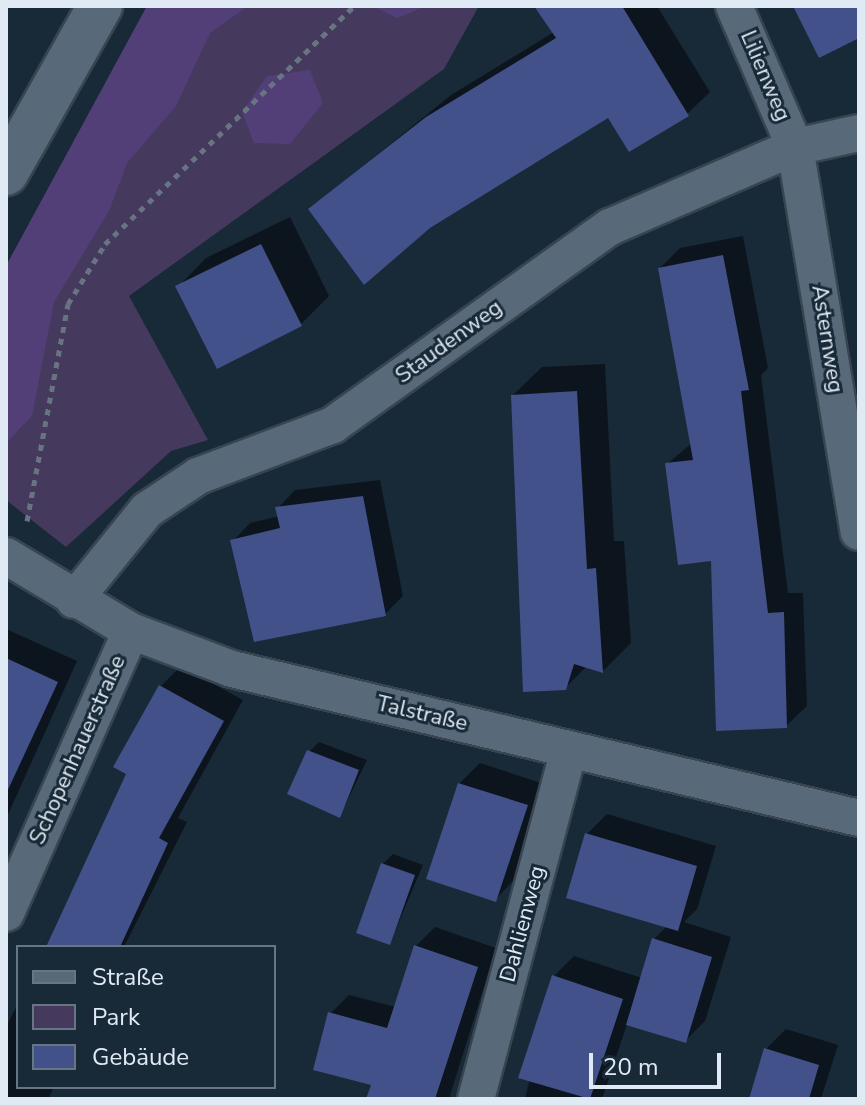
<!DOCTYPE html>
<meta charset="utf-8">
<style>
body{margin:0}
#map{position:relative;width:865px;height:1105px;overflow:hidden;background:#182937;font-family:"Nunito Sans",sans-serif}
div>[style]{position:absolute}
.green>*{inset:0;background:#45395e}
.forest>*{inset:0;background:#523f78}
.shadow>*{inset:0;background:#0007}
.building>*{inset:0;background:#43518a}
.path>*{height:5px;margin-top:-2.5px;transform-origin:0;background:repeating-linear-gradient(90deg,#677582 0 6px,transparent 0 12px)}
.roads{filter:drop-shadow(2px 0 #384551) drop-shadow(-2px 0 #384551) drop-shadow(0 2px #384551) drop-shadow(0 -2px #384551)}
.minor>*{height:36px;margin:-18px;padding:0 18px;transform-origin:18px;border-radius:18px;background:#586a7a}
.tertiary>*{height:44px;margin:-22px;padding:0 22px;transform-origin:22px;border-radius:22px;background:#586a7a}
span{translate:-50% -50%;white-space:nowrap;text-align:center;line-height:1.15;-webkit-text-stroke:6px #182937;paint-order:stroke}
.street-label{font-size:22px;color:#e0eaf4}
.frame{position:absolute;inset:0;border:8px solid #e0eaf4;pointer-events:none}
.legend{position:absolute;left:16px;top:945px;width:260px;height:144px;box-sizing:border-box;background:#182937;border:2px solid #687683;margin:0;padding:10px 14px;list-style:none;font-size:24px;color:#e0eaf4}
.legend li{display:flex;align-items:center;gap:16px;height:40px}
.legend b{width:40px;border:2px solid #687683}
.scale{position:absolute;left:589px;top:1053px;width:132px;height:36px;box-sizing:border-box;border:4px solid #e0eaf4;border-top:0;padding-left:10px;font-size:24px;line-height:28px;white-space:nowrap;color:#e0eaf4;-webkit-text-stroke:6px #182937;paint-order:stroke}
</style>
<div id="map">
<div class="green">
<div style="clip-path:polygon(147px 6px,479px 6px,444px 69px,129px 296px,208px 440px,171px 451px,66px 547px,6px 500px,6px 266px)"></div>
</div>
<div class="forest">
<div style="clip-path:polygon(147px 6px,248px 6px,210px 33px,176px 106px,127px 163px,109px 211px,54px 302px,32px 416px,6px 443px,6px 266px)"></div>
<div style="clip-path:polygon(372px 6px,426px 6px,397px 18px)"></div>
<div style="clip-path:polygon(310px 70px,323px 103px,290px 144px,254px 143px,242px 112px,267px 76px)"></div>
</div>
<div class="shadow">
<div style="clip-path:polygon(537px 6px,657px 6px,710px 92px,687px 114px,609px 115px,310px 209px,451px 95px,554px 32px)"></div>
<div style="clip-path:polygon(290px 217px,329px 296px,301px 324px,178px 287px,206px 258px)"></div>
<div style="clip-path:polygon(743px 236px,768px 368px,761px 375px,788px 593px,803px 593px,807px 706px,786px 726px,667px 464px,692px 443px,660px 268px,680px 248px)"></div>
<div style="clip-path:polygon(605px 364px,614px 541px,624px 541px,631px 643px,603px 671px,587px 666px,565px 688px,513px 395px,542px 367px)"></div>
<div style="clip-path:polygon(380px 480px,403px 596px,385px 614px,233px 541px,250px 523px,280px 516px,278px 508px,295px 490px)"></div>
<div style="clip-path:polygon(6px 629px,77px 661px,6px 819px)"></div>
<div style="clip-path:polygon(181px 666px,243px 700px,178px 818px,187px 822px,124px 947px,47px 947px,128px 773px,116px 767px,161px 686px)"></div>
<div style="clip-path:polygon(319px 742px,367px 760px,340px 816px,309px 752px)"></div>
<div style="clip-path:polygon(480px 763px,547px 785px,515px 879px,495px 900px,459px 784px)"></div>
<div style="clip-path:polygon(607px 814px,716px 846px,697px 909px,684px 922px,731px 937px,705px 1021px,685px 1041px,627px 1024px,602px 1099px,525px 1099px,554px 976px,574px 956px,642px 978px,654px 939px,667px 926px,587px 834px)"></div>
<div style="clip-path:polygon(393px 854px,423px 865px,390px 943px,383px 864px)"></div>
<div style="clip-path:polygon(435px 927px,496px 948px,449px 1099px,368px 1099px,374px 1083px,330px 1014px,349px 995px,396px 1007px,416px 946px)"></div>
<div style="clip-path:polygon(18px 1003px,18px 1087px,54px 1087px,48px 1099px,6px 1099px,6px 1027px)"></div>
<div style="clip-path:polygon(786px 1029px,838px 1045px,821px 1099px,751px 1099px,766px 1049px)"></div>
</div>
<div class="building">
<div style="clip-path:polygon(534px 6px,622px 6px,689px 116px,629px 152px,608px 118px,430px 228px,364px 285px,308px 209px,426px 117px,556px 38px)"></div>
<div style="clip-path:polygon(793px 6px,859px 6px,859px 38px,819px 58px)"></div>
<div style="clip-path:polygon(261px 244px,302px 326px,217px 369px,175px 286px)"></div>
<div style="clip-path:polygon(723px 255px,749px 390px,741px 391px,768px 613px,784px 612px,787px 728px,716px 731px,711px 561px,678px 565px,665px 463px,693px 460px,658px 268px)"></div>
<div style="clip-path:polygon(577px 391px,587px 569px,596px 568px,603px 673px,574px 664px,566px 690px,523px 692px,511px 395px)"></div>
<div style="clip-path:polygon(363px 496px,386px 616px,254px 642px,230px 540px,280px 528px,275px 507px)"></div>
<div style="clip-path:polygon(6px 658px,58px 682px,6px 794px)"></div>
<div style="clip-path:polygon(159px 685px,224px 721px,159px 838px,168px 843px,120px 947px,46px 947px,126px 774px,113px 767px)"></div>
<div style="clip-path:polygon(307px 750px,359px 770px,340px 818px,287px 794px)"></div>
<div style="clip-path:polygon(458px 783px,528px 805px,496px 902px,426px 879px)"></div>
<div style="clip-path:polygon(585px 833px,697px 866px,678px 931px,566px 898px)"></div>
<div style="clip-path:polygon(381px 863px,415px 875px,390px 945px,356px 933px)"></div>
<div style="clip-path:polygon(652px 938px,712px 957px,686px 1043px,626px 1025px)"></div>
<div style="clip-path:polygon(414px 945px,478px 967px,435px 1099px,366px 1099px,371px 1085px,313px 1070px,328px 1012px,387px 1028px)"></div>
<div style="clip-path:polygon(552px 975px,623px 999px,590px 1099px,518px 1078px)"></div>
<div style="clip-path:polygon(764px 1048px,819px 1065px,809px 1099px,749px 1099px)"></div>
</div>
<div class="path">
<div style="left:27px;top:521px;width:221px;rotate:-79.3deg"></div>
<div style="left:68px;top:304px;width:70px;rotate:-58.3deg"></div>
<div style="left:105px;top:244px;width:344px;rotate:-43.7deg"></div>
</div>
<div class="roads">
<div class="minor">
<div style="left:734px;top:6px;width:154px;rotate:66.6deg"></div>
<div style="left:795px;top:147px;width:390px;rotate:80.6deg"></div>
<div style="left:6px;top:556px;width:146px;rotate:31deg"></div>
<div style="left:131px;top:631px;width:108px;rotate:20.6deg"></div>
<div style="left:232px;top:669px;width:644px;rotate:13.37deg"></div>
<div style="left:74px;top:600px;width:116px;rotate:-51deg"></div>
<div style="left:147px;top:510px;width:61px;rotate:-33.7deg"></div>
<div style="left:198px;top:476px;width:144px;rotate:-20.7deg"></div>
<div style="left:333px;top:425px;width:340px;rotate:-35.6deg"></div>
<div style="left:610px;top:227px;width:202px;rotate:-23.4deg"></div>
<div style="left:795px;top:147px;width:66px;rotate:-12.3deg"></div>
<div style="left:6px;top:913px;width:308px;rotate:-66.1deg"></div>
<div style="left:476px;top:1099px;width:362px;rotate:-75.1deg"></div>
</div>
<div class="tertiary">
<div style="left:6px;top:173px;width:192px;rotate:-60.6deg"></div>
</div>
</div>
<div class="street-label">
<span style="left:765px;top:76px;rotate:67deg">Lilienweg</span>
<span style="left:827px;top:339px;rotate:81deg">Asternweg</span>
<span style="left:449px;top:342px;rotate:-36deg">Staudenweg</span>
<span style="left:422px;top:714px;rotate:13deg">Talstraße</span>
<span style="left:78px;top:750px;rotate:-66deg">Schopenhauerstraße</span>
<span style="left:523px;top:924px;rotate:-75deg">Dahlienweg</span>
</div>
<div class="frame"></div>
<ul class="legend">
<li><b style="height:10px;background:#586a7a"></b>Straße</li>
<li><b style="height:22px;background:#45395e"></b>Park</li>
<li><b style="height:22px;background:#43518a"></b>Gebäude</li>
</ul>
<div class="scale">20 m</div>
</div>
